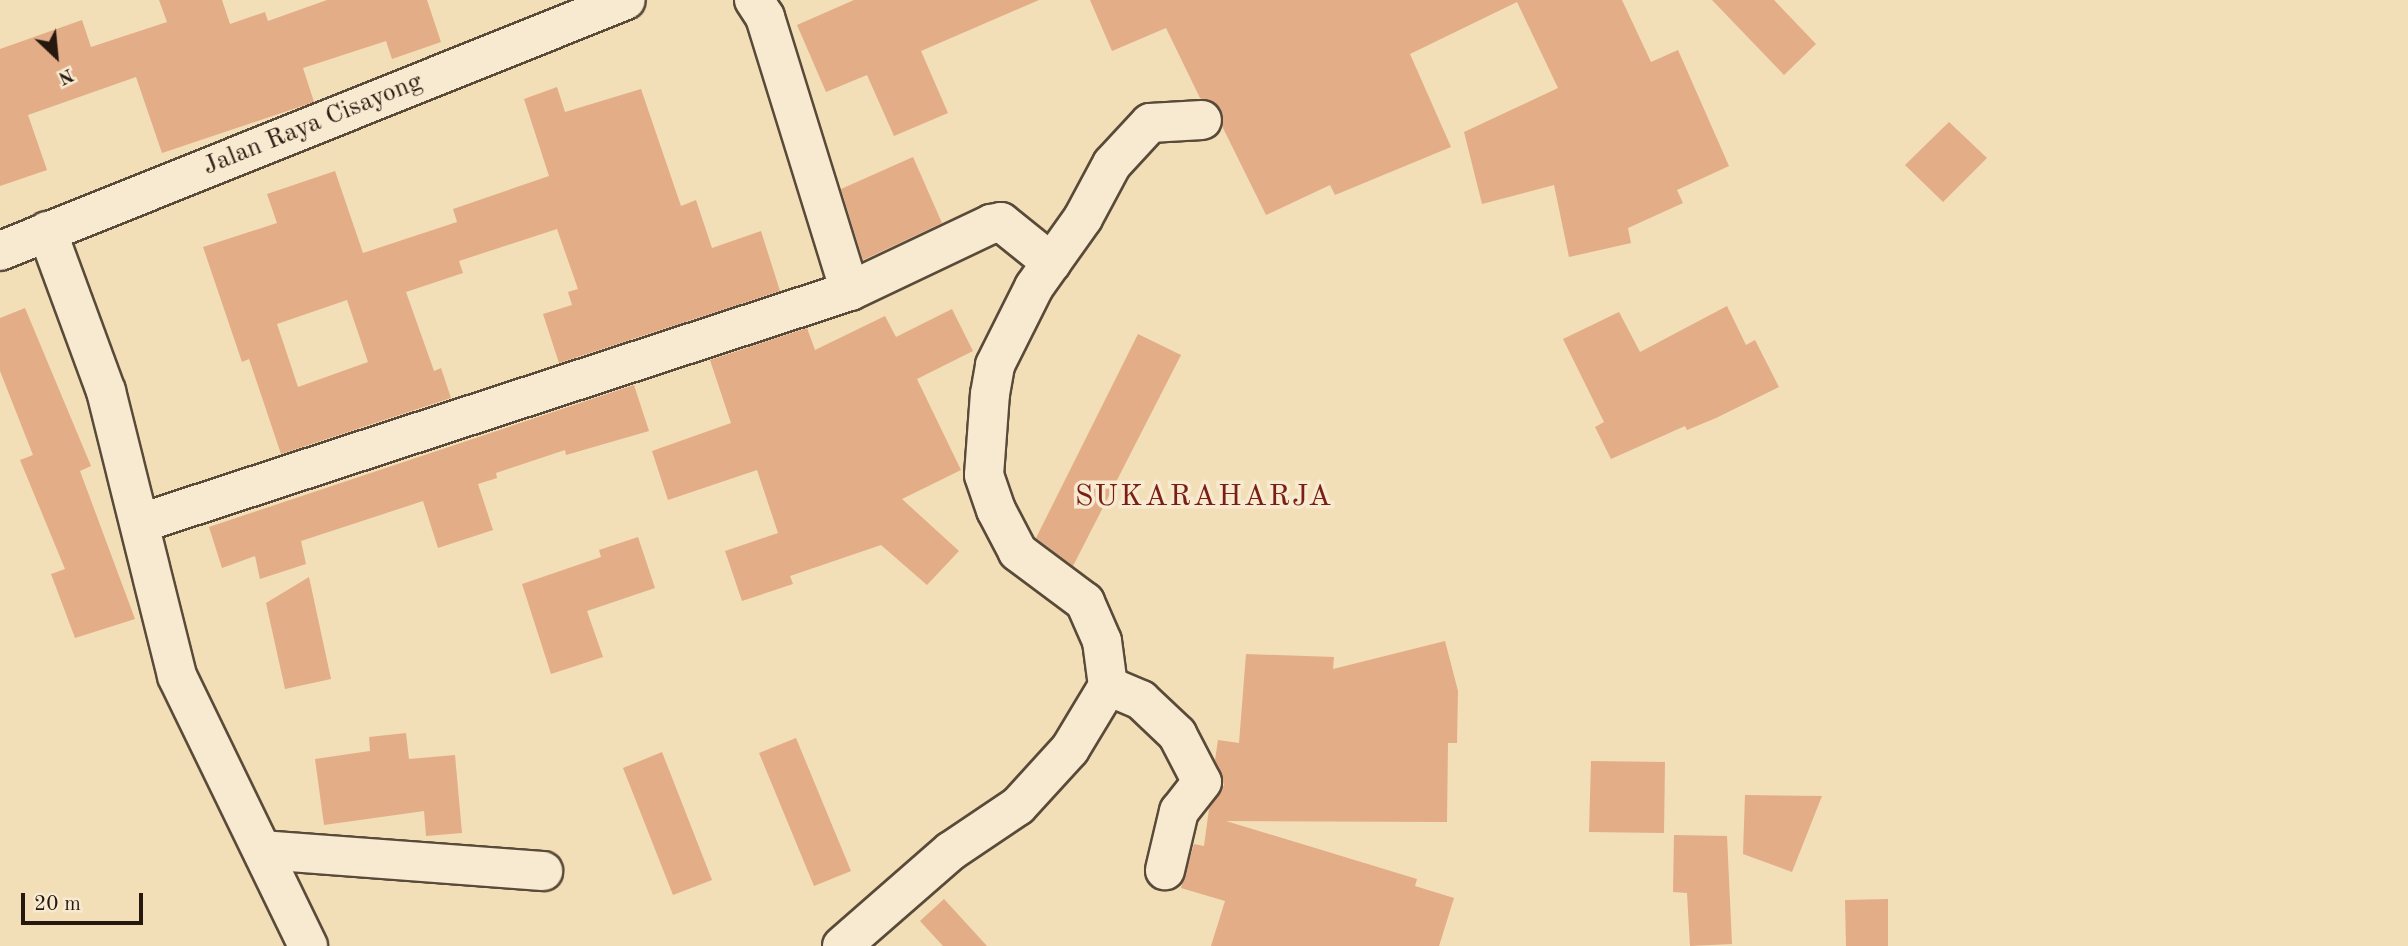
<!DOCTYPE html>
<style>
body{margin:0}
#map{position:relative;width:2408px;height:946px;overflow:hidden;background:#f2deb7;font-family:"Old Standard TT",serif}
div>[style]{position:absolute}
.building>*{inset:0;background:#e3ad88}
.roads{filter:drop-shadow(2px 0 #5a4a39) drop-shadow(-2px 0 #5a4a39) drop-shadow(0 2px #5a4a39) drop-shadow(0 -2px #5a4a39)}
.street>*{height:38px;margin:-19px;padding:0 19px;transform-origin:19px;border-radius:19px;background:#f7ead0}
span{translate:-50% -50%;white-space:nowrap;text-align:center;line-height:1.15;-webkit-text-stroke:7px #f7ead0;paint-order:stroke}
.street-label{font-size:26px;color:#27180f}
.quarter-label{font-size:30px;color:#7a1f14;letter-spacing:2px}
.north{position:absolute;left:21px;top:21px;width:70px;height:70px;-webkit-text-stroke:5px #f7ead0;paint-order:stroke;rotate:154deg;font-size:19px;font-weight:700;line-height:28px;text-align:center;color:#27180f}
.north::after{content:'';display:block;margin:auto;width:24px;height:32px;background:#27180f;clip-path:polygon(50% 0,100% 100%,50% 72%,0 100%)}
.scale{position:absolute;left:21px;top:893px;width:122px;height:32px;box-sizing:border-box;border:4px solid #27180f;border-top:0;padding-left:9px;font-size:21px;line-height:24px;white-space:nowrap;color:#27180f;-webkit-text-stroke:5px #f7ead0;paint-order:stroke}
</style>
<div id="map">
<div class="building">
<div style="clip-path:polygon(159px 0,222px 0,230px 24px,265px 12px,268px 21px,327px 0,427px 0,441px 42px,392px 59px,386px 41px,303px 68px,314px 102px,162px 153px,136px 77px,28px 115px,47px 170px,0 186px,0 49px,82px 20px,91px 47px,167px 22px)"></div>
<div style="clip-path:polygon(854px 0,1039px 0,921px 51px,948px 113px,894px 136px,867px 75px,826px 92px,797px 25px)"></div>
<div style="clip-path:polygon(1090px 0,1622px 0,1651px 62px,1678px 50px,1729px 166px,1677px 190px,1683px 203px,1628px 228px,1631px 243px,1569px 257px,1554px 185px,1482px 204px,1464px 132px,1558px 88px,1517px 2px,1410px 54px,1451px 147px,1335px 195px,1330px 185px,1266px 215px,1222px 126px,1221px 109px,1200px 98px,1166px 28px,1112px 51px)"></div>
<div style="clip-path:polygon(1712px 0,1774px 0,1816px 44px,1784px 75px)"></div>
<div style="clip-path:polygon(evenodd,557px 87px,565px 112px,641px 89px,681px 206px,696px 200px,712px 248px,761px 231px,780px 291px,559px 363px,543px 314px,572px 305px,568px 292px,578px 289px,557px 229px,459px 261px,463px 273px,406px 292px,434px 371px,441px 368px,451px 398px,281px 454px,249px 359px,242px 362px,203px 247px,277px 223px,267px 194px,335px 171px,363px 253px,457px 222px,453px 209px,549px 176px,524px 99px,557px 87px,347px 300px,368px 362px,298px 387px,277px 324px,347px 300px)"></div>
<div style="clip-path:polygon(1949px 122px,1987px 158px,1943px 202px,1905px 165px)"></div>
<div style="clip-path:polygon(913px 157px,942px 223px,863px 260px,841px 189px)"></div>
<div style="clip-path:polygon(1727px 306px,1746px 345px,1755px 340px,1779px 387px,1716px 418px,1687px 430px,1685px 426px,1611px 459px,1595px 427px,1604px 422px,1563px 339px,1619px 312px,1640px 352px)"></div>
<div style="clip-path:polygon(25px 308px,91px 466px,80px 471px,135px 619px,75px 638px,51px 574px,65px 569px,20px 460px,33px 455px,0 371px,0 318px)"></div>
<div style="clip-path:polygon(952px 309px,973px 351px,917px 379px,961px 470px,902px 499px,959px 551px,927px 585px,881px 545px,790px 576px,793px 584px,742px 601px,725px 551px,778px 533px,757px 470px,668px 500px,652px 451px,731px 423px,710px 360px,807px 328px,815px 350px,885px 316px,896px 337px)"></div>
<div style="clip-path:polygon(1138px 334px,1181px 355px,1073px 566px,1036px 538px)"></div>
<div style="clip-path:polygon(634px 385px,649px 431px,566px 455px,565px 450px,496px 473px,497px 478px,478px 484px,493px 530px,438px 548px,423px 501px,301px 541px,306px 564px,260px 579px,255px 556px,222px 568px,209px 527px)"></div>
<div style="clip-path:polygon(638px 537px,655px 588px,587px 611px,603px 657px,551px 674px,522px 584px,601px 557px,599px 550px)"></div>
<div style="clip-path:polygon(309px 577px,331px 679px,285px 689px,266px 603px)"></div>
<div style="clip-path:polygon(1445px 641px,1458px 691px,1457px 743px,1448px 743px,1447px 822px,1226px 821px,1417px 879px,1415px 886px,1454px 898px,1439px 946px,1211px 946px,1225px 901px,1181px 888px,1194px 844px,1204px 846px,1209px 809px,1224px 785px,1215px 760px,1218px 740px,1239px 743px,1246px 654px,1334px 657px,1333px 669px)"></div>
<div style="clip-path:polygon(406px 733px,409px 759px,455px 755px,462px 833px,426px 836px,424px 811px,324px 825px,315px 759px,370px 751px,369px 737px)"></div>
<div style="clip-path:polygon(796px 738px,851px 871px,814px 886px,759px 753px)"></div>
<div style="clip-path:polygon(662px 752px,712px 880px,673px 895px,623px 768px)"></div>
<div style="clip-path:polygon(1591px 761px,1665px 762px,1664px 833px,1589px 832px)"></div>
<div style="clip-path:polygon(1745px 795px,1822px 796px,1792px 872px,1743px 854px)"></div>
<div style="clip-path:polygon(1674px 835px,1727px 836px,1732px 944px,1690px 946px,1687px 893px,1673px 892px)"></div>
<div style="clip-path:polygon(944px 899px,987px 946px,943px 946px,920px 921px)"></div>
<div style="clip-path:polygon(1888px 899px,1888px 946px,1846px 946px,1845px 900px)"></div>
</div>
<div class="roads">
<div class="street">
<div style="left:754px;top:0;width:20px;rotate:57deg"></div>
<div style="left:765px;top:17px;width:287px;rotate:72.8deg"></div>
<div style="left:47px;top:231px;width:171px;rotate:69.8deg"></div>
<div style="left:106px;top:391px;width:294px;rotate:76deg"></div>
<div style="left:177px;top:676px;width:300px;rotate:64.1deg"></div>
<div style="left:0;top:251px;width:674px;rotate:-21.85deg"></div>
<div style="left:141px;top:523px;width:746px;rotate:-18.12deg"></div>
<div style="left:850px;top:291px;width:156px;rotate:-25.4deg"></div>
<div style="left:991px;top:224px;width:10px;rotate:-11deg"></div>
<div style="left:1001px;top:222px;width:65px;rotate:38.8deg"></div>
<div style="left:1108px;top:686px;width:36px;rotate:23deg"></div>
<div style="left:1141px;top:700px;width:50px;rotate:43.4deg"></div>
<div style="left:1177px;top:734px;width:54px;rotate:62.5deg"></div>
<div style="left:1202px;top:782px;width:37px;rotate:128deg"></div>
<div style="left:1179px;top:811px;width:61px;rotate:103.3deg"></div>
<div style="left:263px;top:850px;width:281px;rotate:4.3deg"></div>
<div style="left:842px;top:946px;width:145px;rotate:-41.1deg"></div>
<div style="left:951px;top:851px;width:81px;rotate:-33.9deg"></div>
<div style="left:1018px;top:806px;width:77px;rotate:-47.6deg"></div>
<div style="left:1070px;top:749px;width:74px;rotate:-58.9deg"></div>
<div style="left:1108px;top:686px;width:45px;rotate:-97.6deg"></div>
<div style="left:1102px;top:641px;width:43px;rotate:-113.6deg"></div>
<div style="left:1085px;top:602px;width:84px;rotate:-143.3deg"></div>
<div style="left:1018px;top:552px;width:47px;rotate:-117.6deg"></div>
<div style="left:996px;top:510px;width:37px;rotate:-109deg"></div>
<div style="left:984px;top:475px;width:81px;rotate:-85.8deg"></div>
<div style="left:990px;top:394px;width:29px;rotate:-80deg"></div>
<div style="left:995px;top:365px;width:87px;rotate:-63.4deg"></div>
<div style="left:1034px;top:287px;width:85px;rotate:-54.6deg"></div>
<div style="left:1083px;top:218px;width:61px;rotate:-61.8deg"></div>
<div style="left:1112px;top:164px;width:56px;rotate:-47.2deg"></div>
<div style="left:1150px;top:123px;width:52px;rotate:-3.3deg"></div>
</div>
</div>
<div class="street-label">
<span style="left:313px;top:125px;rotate:-22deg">Jalan Raya Cisayong</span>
</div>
<div class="quarter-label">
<span style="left:1204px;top:497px">SUKARAHARJA</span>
</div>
<div class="north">N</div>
<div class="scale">20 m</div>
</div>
